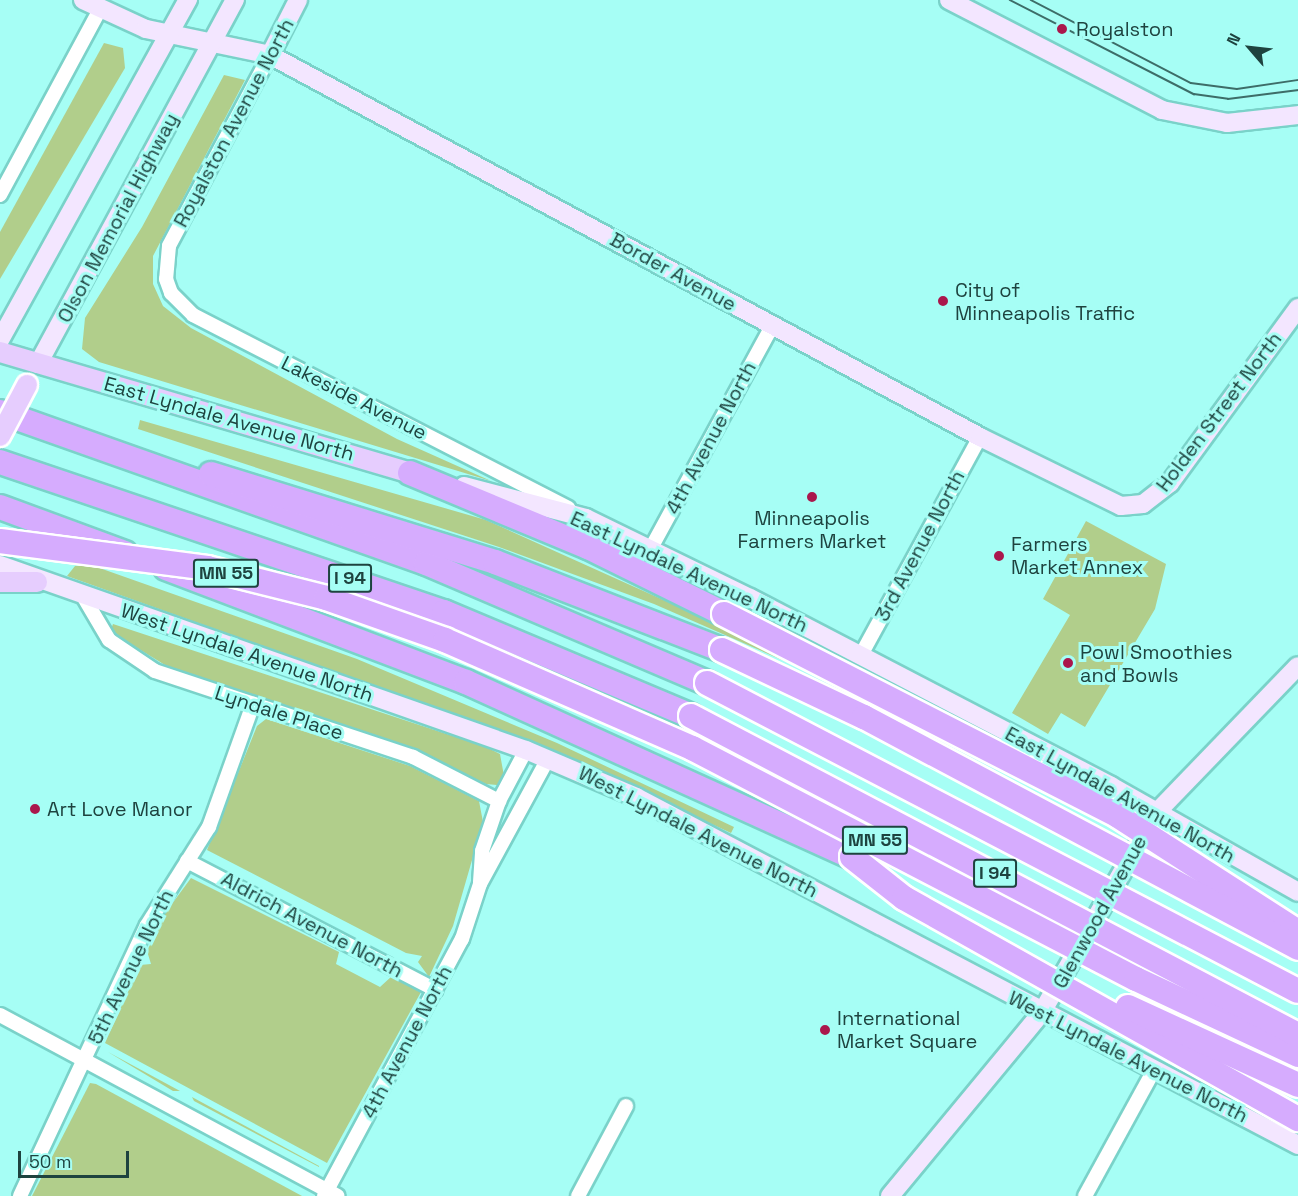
<!DOCTYPE html>
<style>
body{margin:0}
#map{position:relative;width:1298px;height:1196px;overflow:hidden;background:#a6fef5;font-family:"Space Grotesk",sans-serif}
div>[style]{position:absolute}
.green>*{inset:0;background:#b1ce8b}
.roads{filter:drop-shadow(2px 0 #7ad2c9) drop-shadow(-2px 0 #7ad2c9) drop-shadow(0 2px #7ad2c9) drop-shadow(0 -2px #7ad2c9)}
.street>*{height:14px;margin:-7px;padding:0 7px;transform-origin:7px;border-radius:7px;background:#fff}
.secondary>*{height:18px;margin:-9px;padding:0 9px;transform-origin:9px;border-radius:9px;background:#f3e6ff}
.primary>*{height:20px;margin:-10px;padding:0 10px;transform-origin:10px;border-radius:10px;background:#e6cdfe}
.highway>*{height:24px;margin:-12px;padding:0 12px;transform-origin:12px;border-radius:12px;background:#d6acfe}
.tram>*{height:1.5px;margin:-0.75px;padding:0 0.75px;transform-origin:0.75px;border-radius:0.75px;background:#3d6d68}
.bridges{filter:drop-shadow(2px 0 #fff) drop-shadow(-2px 0 #fff) drop-shadow(0 2px #fff) drop-shadow(0 -2px #fff)}
.primary-bridge>*{height:20px;margin:-10px;padding:0 10px;transform-origin:10px;border-radius:10px;background:#e6cdfe}
.highway-bridge>*{height:24px;margin:-12px;padding:0 12px;transform-origin:12px;border-radius:12px;background:#d6acfe}
.dots>*{width:16px;height:16px;translate:-50% -50%;box-sizing:border-box;border:3px solid #a6fef5;border-radius:50%}
span{translate:-50% -50%;white-space:nowrap;text-align:center;line-height:1.15;-webkit-text-stroke:6px #a6fef5;paint-order:stroke}
.shield-label span{padding:2px 4px;background:#a6fef5;border:2px solid;border-radius:4px;-webkit-text-stroke-width:0}
.shield-label{font-size:18px;color:#1e433f;font-weight:700}
.poi-label{font-size:20px;color:#1e433f}
.left{translate:0 -50%;text-align:left}
.street-label{font-size:20px;color:#1e433f}
.north{position:absolute;left:1220px;top:18px;width:60px;height:60px;-webkit-text-stroke:4px #a6fef5;paint-order:stroke;rotate:298deg;font-size:16px;font-weight:700;line-height:24px;text-align:center;color:#1e433f}
.north::after{content:'';display:block;margin:auto;width:21px;height:27px;background:#1e433f;clip-path:polygon(50% 0,100% 100%,50% 72%,0 100%)}
.scale{position:absolute;left:18px;top:1151px;width:111px;height:27px;box-sizing:border-box;border:3px solid #1e433f;border-top:0;padding-left:8px;font-size:18px;line-height:21px;white-space:nowrap;color:#1e433f;-webkit-text-stroke:4px #a6fef5;paint-order:stroke}
</style>
<div id="map">
<div class="green">
<div style="clip-path:polygon(104px 43px,123px 48px,125px 68px,0 279px,0 232px)"></div>
<div style="clip-path:polygon(224px 75px,245px 80px,153px 256px,153px 284px,163px 306px,191px 328px,397px 439px,491px 481px,99px 362px,82px 349px,85px 318px,142px 227px)"></div>
<div style="clip-path:polygon(140px 420px,486px 520px,808px 665px,805px 670px,654px 604px,499px 547px,138px 429px)"></div>
<div style="clip-path:polygon(1086px 521px,1166px 564px,1155px 609px,1085px 727px,1061px 713px,1048px 734px,1012px 713px,1070px 615px,1043px 599px)"></div>
<div style="clip-path:polygon(91px 565px,357px 659px,557px 743px,734px 827px,731px 833px,553px 750px,67px 576px,75px 566px)"></div>
<div style="clip-path:polygon(113px 624px,486px 747px,500px 754px,504px 776px,497px 785px,486px 784px,402px 745px,165px 665px,121px 638px,111px 629px)"></div>
<div style="clip-path:polygon(266px 719px,410px 766px,479px 801px,483px 822px,453px 926px,429px 977px,418px 962px,422px 956px,406px 953px,207px 850px,257px 726px)"></div>
<div style="clip-path:polygon(191px 878px,339px 952px,336px 964px,380px 987px,392px 976px,421px 992px,327px 1163px,105px 1043px,140px 965px,151px 964px,147px 951px,166px 912px)"></div>
<div style="clip-path:polygon(108px 1052px,180px 1091px,173px 1091px)"></div>
<div style="clip-path:polygon(90px 1083px,96px 1084px,302px 1196px,32px 1196px)"></div>
<div style="clip-path:polygon(192px 1097px,319px 1166px,319px 1167px,194px 1101px)"></div>
</div>
<div class="roads">
<div class="street">
<div style="left:270px;top:55px;width:216px;rotate:117.9deg"></div>
<div style="left:169px;top:246px;width:33px;rotate:95deg"></div>
<div style="left:166px;top:279px;width:15px;rotate:70deg"></div>
<div style="left:171px;top:293px;width:31px;rotate:45deg"></div>
<div style="left:193px;top:315px;width:422px;rotate:27.2deg"></div>
<div style="left:0;top:195px;width:211px;rotate:-61.7deg"></div>
<div style="left:650px;top:550px;width:255px;rotate:-61.4deg"></div>
<div style="left:83px;top:596px;width:51px;rotate:59.4deg"></div>
<div style="left:109px;top:640px;width:55px;rotate:34deg"></div>
<div style="left:155px;top:671px;width:272px;rotate:18.4deg"></div>
<div style="left:413px;top:757px;width:97px;rotate:27.1deg"></div>
<div style="left:861px;top:655px;width:248px;rotate:-61.4deg"></div>
<div style="left:187px;top:861px;width:280px;rotate:27.4deg"></div>
<div style="left:480px;top:882px;width:31px;rotate:-86deg"></div>
<div style="left:482px;top:851px;width:53px;rotate:-71.2deg"></div>
<div style="left:499px;top:801px;width:58px;rotate:-62.1deg"></div>
<div style="left:0;top:1015px;width:383px;rotate:28.2deg"></div>
<div style="left:20px;top:1196px;width:299px;rotate:-64.9deg"></div>
<div style="left:147px;top:925px;width:116px;rotate:-57.7deg"></div>
<div style="left:209px;top:827px;width:131px;rotate:-70.3deg"></div>
<div style="left:324px;top:1196px;width:292px;rotate:-61.8deg"></div>
<div style="left:462px;top:939px;width:58px;rotate:-71.9deg"></div>
<div style="left:480px;top:884px;width:142px;rotate:-61.5deg"></div>
<div style="left:578px;top:1196px;width:102px;rotate:-61.9deg"></div>
<div style="left:1085px;top:1196px;width:144px;rotate:-61.3deg"></div>
</div>
<div class="secondary">
<div style="left:83px;top:0;width:69px;rotate:24.7deg"></div>
<div style="left:146px;top:29px;width:127px;rotate:11.8deg"></div>
<div style="left:270px;top:55px;width:806px;rotate:28.28deg"></div>
<div style="left:980px;top:437px;width:157px;rotate:26.1deg"></div>
<div style="left:1121px;top:506px;width:22px;rotate:-5deg"></div>
<div style="left:1143px;top:504px;width:34px;rotate:-38deg"></div>
<div style="left:1170px;top:483px;width:217px;rotate:-53.8deg"></div>
<div style="left:949px;top:0;width:240px;rotate:27.3deg"></div>
<div style="left:1162px;top:110px;width:66px;rotate:11.3deg"></div>
<div style="left:1227px;top:123px;width:71px;rotate:-6.4deg"></div>
<div style="left:270px;top:55px;width:62px;rotate:-63deg"></div>
<div style="left:0;top:340px;width:389px;rotate:-61.1deg"></div>
<div style="left:38px;top:364px;width:414px;rotate:-61.6deg"></div>
<div style="left:464px;top:486px;width:126px;rotate:14.7deg"></div>
<div style="left:586px;top:518px;width:182px;rotate:26deg"></div>
<div style="left:750px;top:598px;width:407px;rotate:27.5deg"></div>
<div style="left:1111px;top:786px;width:215px;rotate:29.5deg"></div>
<div style="left:0;top:565px;width:558px;rotate:19.38deg"></div>
<div style="left:526px;top:750px;width:120px;rotate:23.1deg"></div>
<div style="left:636px;top:797px;width:748px;rotate:27.73deg"></div>
<div style="left:890px;top:1196px;width:239px;rotate:-50.4deg"></div>
<div style="left:1042px;top:1012px;width:229px;rotate:-60.2deg"></div>
<div style="left:1156px;top:813px;width:204px;rotate:-46deg"></div>
</div>
<div class="primary">
<div style="left:0;top:352px;width:427px;rotate:16.4deg"></div>
<div style="left:0;top:582px;width:37px"></div>
</div>
<div class="highway">
<div style="left:0;top:412px;width:452px;rotate:19.5deg"></div>
<div style="left:426px;top:563px;width:306px;rotate:23.1deg"></div>
<div style="left:0;top:462px;width:469px;rotate:18.7deg"></div>
<div style="left:444px;top:612px;width:268px;rotate:22.8deg"></div>
<div style="left:410px;top:473px;width:193px;rotate:22.6deg"></div>
<div style="left:588px;top:547px;width:152px;rotate:26.2deg"></div>
<div style="left:211px;top:474px;width:297px;rotate:17.2deg"></div>
<div style="left:495px;top:562px;width:243px;rotate:21.2deg"></div>
<div style="left:0;top:507px;width:133px;rotate:20.2deg"></div>
<div style="left:166px;top:568px;width:321px;rotate:20.8deg"></div>
<div style="left:466px;top:682px;width:424px;rotate:24.4deg"></div>
</div>
</div>
<div class="tram">
<div style="left:1010px;top:0;width:207px;rotate:27.1deg"></div>
<div style="left:1194px;top:94px;width:34px;rotate:8deg"></div>
<div style="left:1228px;top:99px;width:71px;rotate:-7.3deg"></div>
<div style="left:1031px;top:0;width:180px;rotate:27.4deg"></div>
<div style="left:1191px;top:83px;width:46px;rotate:7.4deg"></div>
<div style="left:1237px;top:89px;width:62px;rotate:-8.4deg"></div>
</div>
<div class="bridges">
<div class="primary-bridge">
<div style="left:0;top:436px;width:58px;rotate:-62.1deg"></div>
</div>
<div class="highway-bridge">
<div style="left:0;top:541px;width:209px;rotate:7.4deg"></div>
<div style="left:207px;top:568px;width:123px;rotate:14.1deg"></div>
<div style="left:326px;top:598px;width:126px;rotate:19.4deg"></div>
<div style="left:445px;top:640px;width:270px;rotate:23.6deg"></div>
<div style="left:692px;top:748px;width:500px;rotate:27.49deg"></div>
<div style="left:1136px;top:979px;width:179px;rotate:25.1deg"></div>
<div style="left:724px;top:614px;width:443px;rotate:27.1deg"></div>
<div style="left:1118px;top:816px;width:214px;rotate:32.8deg"></div>
<div style="left:722px;top:650px;width:157px;rotate:25.3deg"></div>
<div style="left:864px;top:717px;width:492px;rotate:28deg"></div>
<div style="left:707px;top:683px;width:666px;rotate:27.53deg"></div>
<div style="left:691px;top:716px;width:686px;rotate:27.72deg"></div>
<div style="left:852px;top:857px;width:66px;rotate:38.3deg"></div>
<div style="left:904px;top:898px;width:452px;rotate:29.3deg"></div>
<div style="left:1128px;top:1007px;width:187px;rotate:24.6deg"></div>
</div>
</div>
<div class="dots">
<div style="left:1062px;top:29px;background:#aa174c"></div>
<div style="left:943px;top:301px;background:#aa174c"></div>
<div style="left:812px;top:497px;background:#aa174c"></div>
<div style="left:999px;top:556px;background:#aa174c"></div>
<div style="left:1068px;top:663px;background:#aa174c"></div>
<div style="left:35px;top:809px;background:#aa174c"></div>
<div style="left:825px;top:1030px;background:#aa174c"></div>
</div>
<div class="shield-label">
<span style="left:226px;top:573px">MN 55</span>
<span style="left:350px;top:578px">I 94</span>
<span style="left:875px;top:840px">MN 55</span>
<span style="left:995px;top:873px">I 94</span>
</div>
<div class="poi-label">
<span class="left" style="left:1076px;top:29px">Royalston</span>
<span class="left" style="left:955px;top:302px">City of<br>Minneapolis Traffic</span>
<span style="left:812px;top:530px">Minneapolis<br>Farmers Market</span>
<span class="left" style="left:1011px;top:556px">Farmers<br>Market Annex</span>
<span class="left" style="left:1080px;top:664px">Powl Smoothies<br>and Bowls</span>
<span class="left" style="left:47px;top:809px">Art Love Manor</span>
<span class="left" style="left:837px;top:1030px">International<br>Market Square</span>
</div>
<div class="street-label">
<span style="left:234px;top:123px;rotate:-62deg">Royalston Avenue North</span>
<span style="left:118px;top:218px;rotate:-62deg">Olson Memorial Highway</span>
<span style="left:673px;top:272px;rotate:29deg">Border Avenue</span>
<span style="left:354px;top:398px;rotate:27deg">Lakeside Avenue</span>
<span style="left:1219px;top:412px;rotate:-53deg">Holden Street North</span>
<span style="left:229px;top:419px;rotate:16deg">East Lyndale Avenue North</span>
<span style="left:711px;top:438px;rotate:-62deg">4th Avenue North</span>
<span style="left:920px;top:546px;rotate:-62deg">3rd Avenue North</span>
<span style="left:689px;top:572px;rotate:25deg">East Lyndale Avenue North</span>
<span style="left:247px;top:653px;rotate:19deg">West Lyndale Avenue North</span>
<span style="left:279px;top:713px;rotate:18deg">Lyndale Place</span>
<span style="left:1120px;top:795px;rotate:29deg">East Lyndale Avenue North</span>
<span style="left:698px;top:832px;rotate:27deg">West Lyndale Avenue North</span>
<span style="left:1100px;top:912px;rotate:-61deg">Glenwood Avenue</span>
<span style="left:312px;top:925px;rotate:28deg">Aldrich Avenue North</span>
<span style="left:131px;top:967px;rotate:-64deg">5th Avenue North</span>
<span style="left:407px;top:1042px;rotate:-62deg">4th Avenue North</span>
<span style="left:1128px;top:1057px;rotate:27deg">West Lyndale Avenue North</span>
</div>
<div class="north">N</div>
<div class="scale">50 m</div>
</div>
